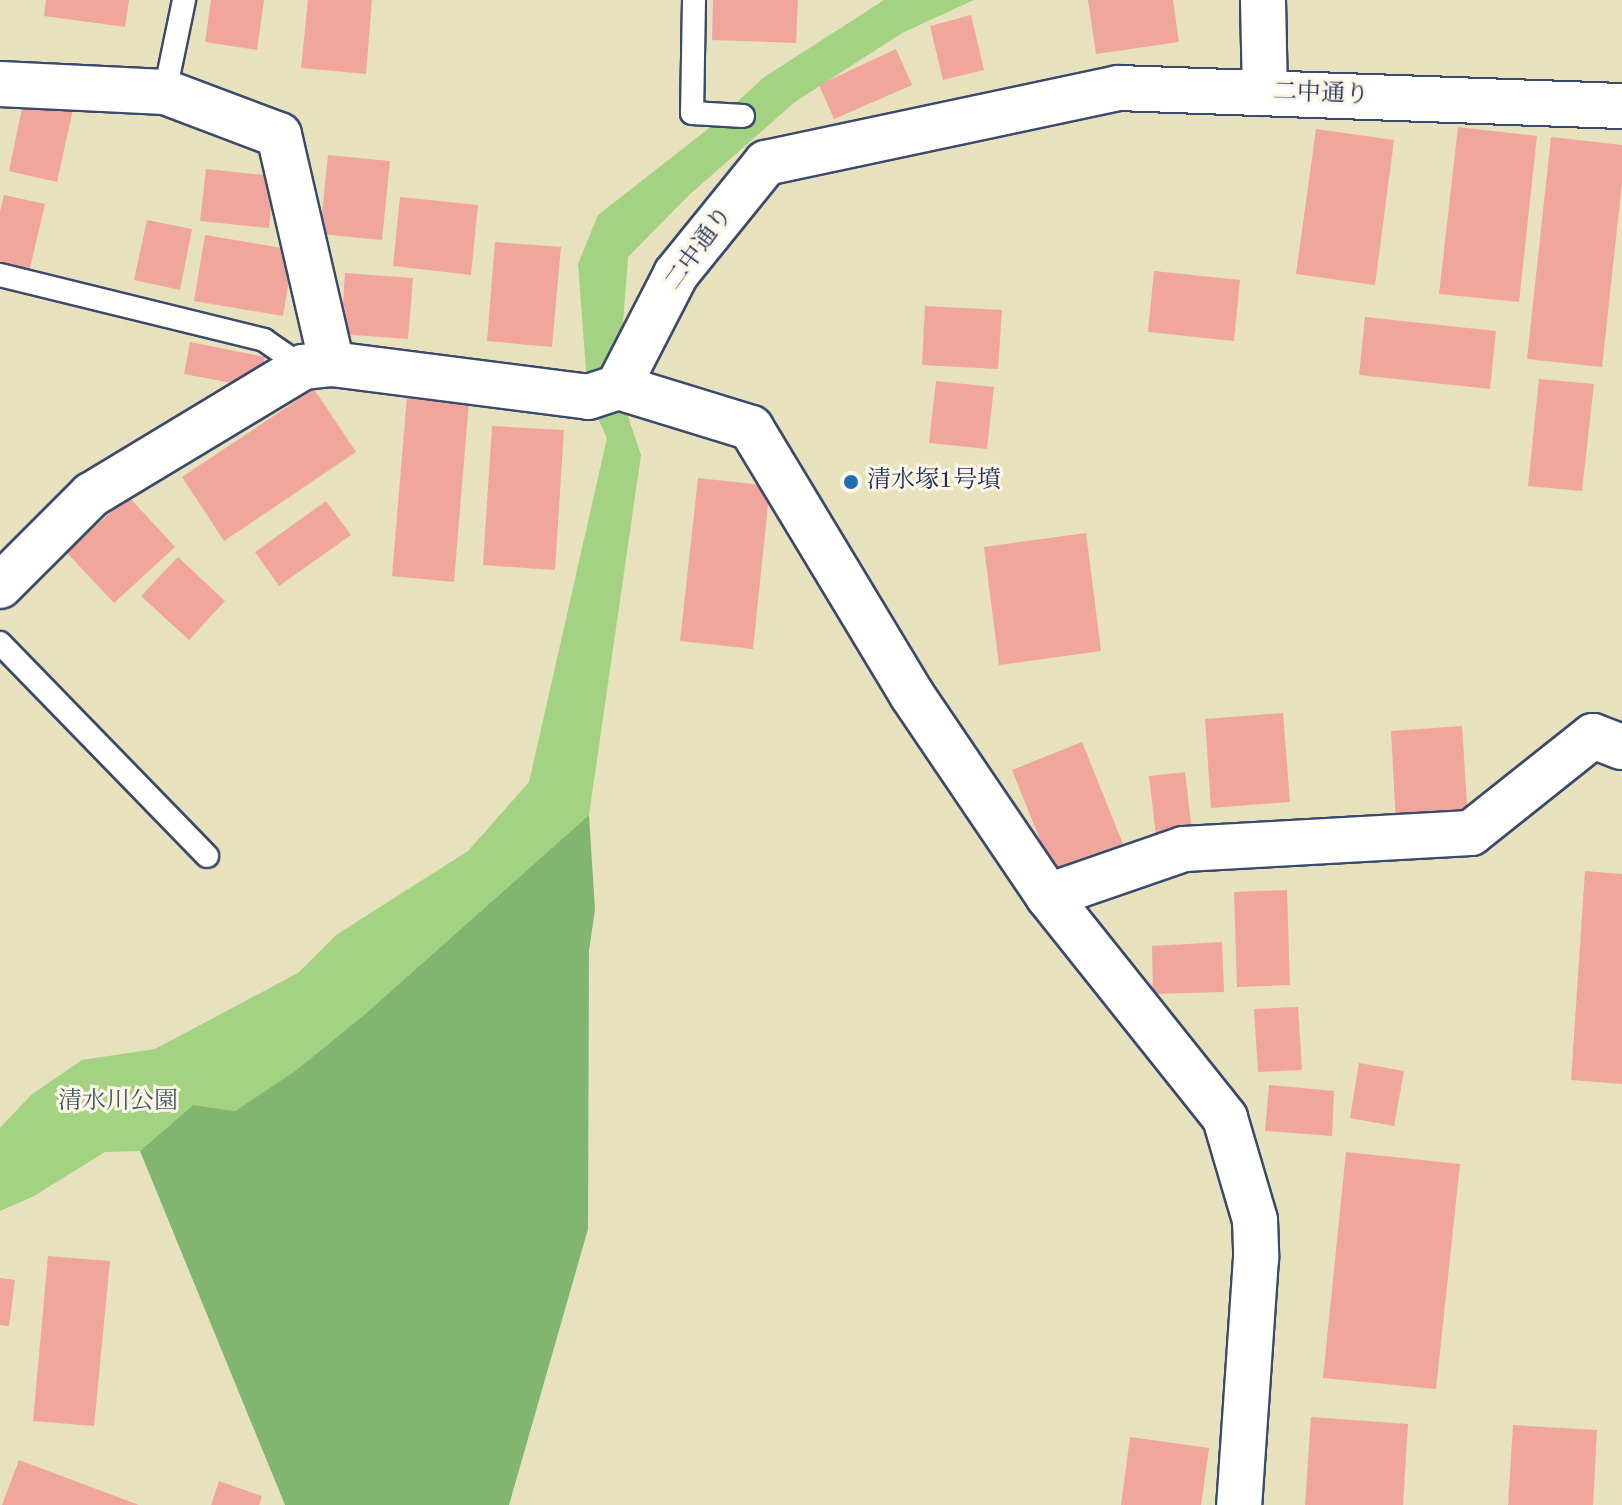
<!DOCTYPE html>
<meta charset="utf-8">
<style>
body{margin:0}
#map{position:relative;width:1622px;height:1505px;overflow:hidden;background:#e8e1be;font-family:"Old Standard TT","Noto Serif JP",serif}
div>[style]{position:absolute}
.green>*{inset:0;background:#a3d382}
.forest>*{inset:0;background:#82b570}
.building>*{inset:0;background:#f0a69d}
.roads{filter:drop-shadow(2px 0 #3a4a6c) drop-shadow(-2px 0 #3a4a6c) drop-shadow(0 2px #3a4a6c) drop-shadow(0 -2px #3a4a6c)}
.lane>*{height:22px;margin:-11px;padding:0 11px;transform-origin:11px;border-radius:11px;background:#fff}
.street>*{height:44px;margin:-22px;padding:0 22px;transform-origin:22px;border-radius:22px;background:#fff}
.dots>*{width:22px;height:22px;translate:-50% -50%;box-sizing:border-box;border:4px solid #fcf5e5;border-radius:50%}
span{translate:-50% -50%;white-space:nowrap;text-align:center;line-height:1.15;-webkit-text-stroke:6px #fcf5e5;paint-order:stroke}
.street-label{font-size:24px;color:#1b2f5e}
.poi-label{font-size:24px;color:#1b2f5e}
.left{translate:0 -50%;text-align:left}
.park-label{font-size:24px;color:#3d5867}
</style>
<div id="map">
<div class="green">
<div style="clip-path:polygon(884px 0,974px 0,902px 33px,795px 102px,689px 195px,628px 257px,618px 387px,641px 455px,589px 815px,364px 1015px,295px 1071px,235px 1111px,193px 1105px,140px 1151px,105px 1152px,34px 1196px,0 1211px,0 1128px,31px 1095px,82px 1060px,155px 1049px,298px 973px,336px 935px,468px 851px,529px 782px,607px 438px,588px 397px,578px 264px,598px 215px,708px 129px,763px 78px)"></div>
</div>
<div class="forest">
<div style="clip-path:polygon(589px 815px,595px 910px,589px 950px,588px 1229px,509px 1505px,285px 1505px,140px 1151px,193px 1105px,235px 1111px,295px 1071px,364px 1015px)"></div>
</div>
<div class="building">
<div style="clip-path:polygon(46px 0,129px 0,125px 27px,44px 16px)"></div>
<div style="clip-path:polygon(211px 0,264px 0,257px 50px,205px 42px)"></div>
<div style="clip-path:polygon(308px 0,372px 0,366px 74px,301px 68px)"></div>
<div style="clip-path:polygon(713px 0,798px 0,796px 43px,712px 40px)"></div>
<div style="clip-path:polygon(1088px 0,1173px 0,1179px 42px,1096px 54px)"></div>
<div style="clip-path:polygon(971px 15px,984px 70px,943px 80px,930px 26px)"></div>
<div style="clip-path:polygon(896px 49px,912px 85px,834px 119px,819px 85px)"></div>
<div style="clip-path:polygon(24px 98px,73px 109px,57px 182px,9px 171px)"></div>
<div style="clip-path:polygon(1458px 127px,1537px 136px,1519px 302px,1439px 294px)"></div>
<div style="clip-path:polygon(1316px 129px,1394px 140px,1375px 285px,1296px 274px)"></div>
<div style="clip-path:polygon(1551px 137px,1622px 145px,1622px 183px,1602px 367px,1527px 359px)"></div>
<div style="clip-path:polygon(328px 155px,390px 161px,382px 240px,320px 234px)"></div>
<div style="clip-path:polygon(206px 169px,274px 176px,269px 228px,200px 221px)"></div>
<div style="clip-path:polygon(4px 195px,45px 204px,28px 276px,0 270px,0 212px)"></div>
<div style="clip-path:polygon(400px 197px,478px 205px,471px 275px,393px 266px)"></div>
<div style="clip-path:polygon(147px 220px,192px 229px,180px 290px,134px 280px)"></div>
<div style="clip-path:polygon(205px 235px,294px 250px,283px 316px,194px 301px)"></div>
<div style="clip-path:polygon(495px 242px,561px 247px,552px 347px,487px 341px)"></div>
<div style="clip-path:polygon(1154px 271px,1240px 280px,1234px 341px,1148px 332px)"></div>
<div style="clip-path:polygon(345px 273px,413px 278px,408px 339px,341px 334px)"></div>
<div style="clip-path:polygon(925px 306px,1002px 310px,998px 369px,922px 365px)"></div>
<div style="clip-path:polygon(1365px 317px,1496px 331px,1490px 389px,1359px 375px)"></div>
<div style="clip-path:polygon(190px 342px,265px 357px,258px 388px,184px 374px)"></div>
<div style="clip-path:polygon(1539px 379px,1594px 384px,1582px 491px,1528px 486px)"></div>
<div style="clip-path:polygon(936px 381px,994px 387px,987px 449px,929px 443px)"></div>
<div style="clip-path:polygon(314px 389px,356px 452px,224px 541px,182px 477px)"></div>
<div style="clip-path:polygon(407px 396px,469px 401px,454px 582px,392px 576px)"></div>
<div style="clip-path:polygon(492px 426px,564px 430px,555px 570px,483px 565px)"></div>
<div style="clip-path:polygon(698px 478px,770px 486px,753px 649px,680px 641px)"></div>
<div style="clip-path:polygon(128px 496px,175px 547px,114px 603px,67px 553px)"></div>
<div style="clip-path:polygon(326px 501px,351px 535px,279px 586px,255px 552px)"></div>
<div style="clip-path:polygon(1086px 533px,1101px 651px,999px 665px,984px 547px)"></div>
<div style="clip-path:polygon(178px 557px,225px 601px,189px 640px,141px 596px)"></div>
<div style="clip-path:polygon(1283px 713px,1290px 802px,1211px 808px,1205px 719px)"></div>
<div style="clip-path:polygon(1462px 726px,1468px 820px,1396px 824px,1391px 731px)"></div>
<div style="clip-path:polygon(1082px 742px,1123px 844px,1053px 872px,1012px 770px)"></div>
<div style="clip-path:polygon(1185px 772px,1192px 832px,1156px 836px,1149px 776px)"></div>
<div style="clip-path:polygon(1585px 871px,1622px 874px,1622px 1084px,1571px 1080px)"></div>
<div style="clip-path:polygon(1287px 890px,1290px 985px,1237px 987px,1234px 892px)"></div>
<div style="clip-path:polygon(1222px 942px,1224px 992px,1153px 994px,1152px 946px)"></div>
<div style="clip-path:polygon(1298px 1007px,1302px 1070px,1258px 1072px,1254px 1009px)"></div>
<div style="clip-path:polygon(1359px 1063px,1404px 1071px,1394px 1126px,1350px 1118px)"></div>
<div style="clip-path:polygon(1269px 1085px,1334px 1091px,1332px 1136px,1265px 1131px)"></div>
<div style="clip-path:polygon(1346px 1152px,1460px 1164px,1436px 1389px,1323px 1378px)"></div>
<div style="clip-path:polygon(48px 1256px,110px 1261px,94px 1426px,33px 1421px)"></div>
<div style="clip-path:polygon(0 1278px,15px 1280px,9px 1326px,0 1325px)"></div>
<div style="clip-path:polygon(1311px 1417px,1408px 1424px,1403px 1505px,1305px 1505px)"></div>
<div style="clip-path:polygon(1513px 1425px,1597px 1430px,1593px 1505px,1508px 1505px)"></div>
<div style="clip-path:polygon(1130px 1437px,1209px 1448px,1201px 1505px,1121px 1505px)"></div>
<div style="clip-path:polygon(19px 1460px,139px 1505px,2px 1505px)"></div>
<div style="clip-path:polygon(219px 1481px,262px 1496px,259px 1505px,211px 1505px)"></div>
</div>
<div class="roads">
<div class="lane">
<div style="left:694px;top:0;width:113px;rotate:91deg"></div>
<div style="left:692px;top:113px;width:51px;rotate:3.4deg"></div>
<div style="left:165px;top:92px;width:94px;rotate:-78.3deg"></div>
<div style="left:0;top:275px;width:272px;rotate:13.8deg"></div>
<div style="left:264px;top:340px;width:47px;rotate:34.7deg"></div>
<div style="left:0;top:643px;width:297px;rotate:45.8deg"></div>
</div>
<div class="street">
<div style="left:1263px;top:0;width:93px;rotate:88.8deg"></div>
<div style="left:0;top:84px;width:165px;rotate:2.8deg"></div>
<div style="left:165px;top:92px;width:122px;rotate:20.7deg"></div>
<div style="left:279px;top:135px;width:235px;rotate:77deg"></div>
<div style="left:618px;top:387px;width:139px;rotate:17.1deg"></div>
<div style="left:751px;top:428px;width:312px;rotate:58.9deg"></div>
<div style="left:912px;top:695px;width:243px;rotate:55.9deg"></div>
<div style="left:1048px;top:896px;width:284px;rotate:51.4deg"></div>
<div style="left:1225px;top:1118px;width:106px;rotate:73.6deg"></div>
<div style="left:1255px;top:1220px;width:38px;rotate:88deg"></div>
<div style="left:1256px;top:1258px;width:248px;rotate:93.9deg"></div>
<div style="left:0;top:586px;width:129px;rotate:-45deg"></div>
<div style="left:91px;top:495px;width:248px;rotate:-31.1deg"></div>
<div style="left:303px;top:367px;width:29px;rotate:-6deg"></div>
<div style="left:332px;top:364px;width:258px;rotate:7.3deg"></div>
<div style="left:588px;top:397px;width:32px;rotate:-18deg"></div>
<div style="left:618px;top:387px;width:127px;rotate:-62.8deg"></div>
<div style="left:676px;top:274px;width:143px;rotate:-51deg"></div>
<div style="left:766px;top:163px;width:360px;rotate:-12deg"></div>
<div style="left:1118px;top:88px;width:504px;rotate:2.05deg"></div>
<div style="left:1048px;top:896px;width:144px;rotate:-19.1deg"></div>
<div style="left:1184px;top:849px;width:287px;rotate:-3.2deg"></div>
<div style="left:1471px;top:833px;width:156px;rotate:-38.5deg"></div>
<div style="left:1593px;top:736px;width:31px;rotate:21deg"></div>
</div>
</div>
<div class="dots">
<div style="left:851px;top:482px;background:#1f6fb2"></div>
</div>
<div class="street-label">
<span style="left:1321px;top:95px;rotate:2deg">二中通り</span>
<span style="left:700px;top:249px;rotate:-54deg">二中通り</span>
</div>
<div class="poi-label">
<span class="left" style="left:867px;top:482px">清水塚1号墳</span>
</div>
<div class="park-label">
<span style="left:118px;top:1103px">清水川公園</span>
</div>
</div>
